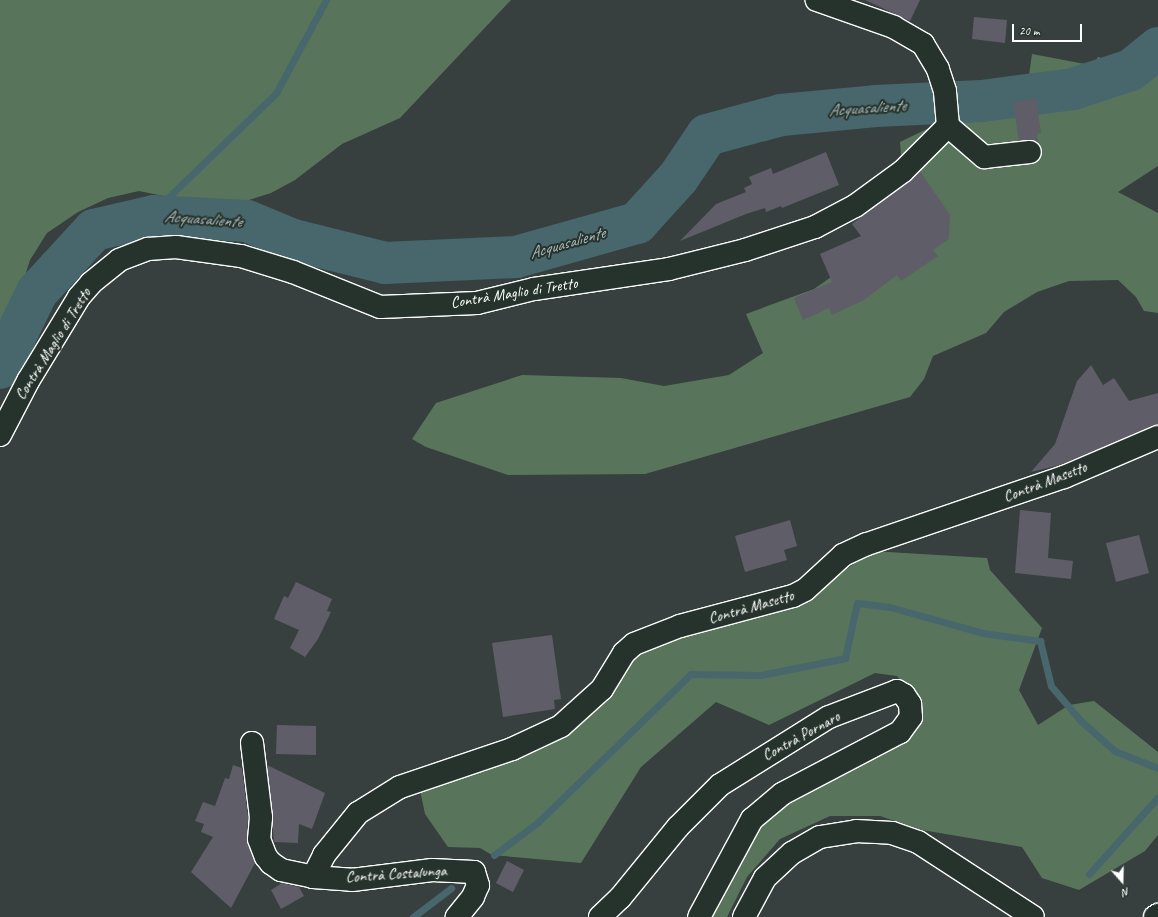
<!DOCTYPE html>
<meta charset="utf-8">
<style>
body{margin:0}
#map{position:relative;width:1158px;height:917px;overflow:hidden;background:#37403f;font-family:Caveat,sans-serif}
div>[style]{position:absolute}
.green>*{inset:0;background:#58755c}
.stream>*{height:7px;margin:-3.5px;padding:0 3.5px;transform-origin:3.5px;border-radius:3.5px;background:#47676d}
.river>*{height:42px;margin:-21px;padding:0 21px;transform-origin:21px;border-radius:21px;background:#47676d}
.building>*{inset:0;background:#5f5d68}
.roads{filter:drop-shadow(1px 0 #fff) drop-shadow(-1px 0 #fff) drop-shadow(0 1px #fff) drop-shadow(0 -1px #fff)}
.minor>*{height:22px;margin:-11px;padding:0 11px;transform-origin:11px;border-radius:11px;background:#26332d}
.tertiary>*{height:22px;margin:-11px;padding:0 11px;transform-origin:11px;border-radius:11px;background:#26332d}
span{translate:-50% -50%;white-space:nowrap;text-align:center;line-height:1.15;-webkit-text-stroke:4px #26332d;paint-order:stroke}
.street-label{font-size:16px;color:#fff}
.water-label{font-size:17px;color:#acbbbd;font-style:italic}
.north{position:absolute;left:1102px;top:861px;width:40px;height:40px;-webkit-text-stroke:3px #26332d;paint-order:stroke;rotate:160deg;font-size:11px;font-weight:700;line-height:16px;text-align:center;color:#fff}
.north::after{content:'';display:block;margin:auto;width:14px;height:18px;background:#fff;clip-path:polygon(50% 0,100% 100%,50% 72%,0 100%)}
.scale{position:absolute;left:1012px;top:24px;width:70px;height:18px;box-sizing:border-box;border:2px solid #fff;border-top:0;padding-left:5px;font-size:12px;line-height:14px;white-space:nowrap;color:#fff;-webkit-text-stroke:3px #26332d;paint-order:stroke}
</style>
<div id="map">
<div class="green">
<div style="clip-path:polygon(0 0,511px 0,400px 118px,342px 144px,295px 180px,271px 193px,223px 208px,139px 191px,108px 198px,78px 212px,47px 233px,30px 260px,19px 295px,0 333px)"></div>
<div style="clip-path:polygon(1158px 32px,1158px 166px,1118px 192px,1158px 213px,1158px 313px,1144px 311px,1136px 297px,1118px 280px,1069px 281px,1037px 292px,1004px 312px,986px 333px,933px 356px,924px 379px,910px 397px,645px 474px,508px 475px,426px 447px,412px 439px,436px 403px,522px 375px,621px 378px,664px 386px,729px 375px,763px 353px,746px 314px,814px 289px,864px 254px,911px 170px,901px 155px,900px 142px,935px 125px,969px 117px,1002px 116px,1018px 105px,1027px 89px,1032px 54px,1085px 64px,1087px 73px,1098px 57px,1118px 63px,1129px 58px)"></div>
<div style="clip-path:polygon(871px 551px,987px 558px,990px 570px,1042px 628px,1019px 690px,1038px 725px,1069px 705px,1094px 701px,1158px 752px,1158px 835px,1145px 851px,1079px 890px,1042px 878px,1022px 847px,922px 830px,880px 816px,830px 816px,780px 839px,747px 877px,727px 917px,706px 917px,764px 816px,892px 743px,908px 689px,897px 676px,875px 673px,769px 725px,716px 702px,641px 767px,581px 863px,492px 855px,480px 848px,448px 847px,425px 814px,417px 776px,507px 748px,555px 719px,628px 645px,848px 568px)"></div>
</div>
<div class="stream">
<div style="left:147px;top:218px;width:180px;rotate:-44.1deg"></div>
<div style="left:276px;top:93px;width:106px;rotate:-61.7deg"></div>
<div style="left:494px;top:855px;width:54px;rotate:-36.7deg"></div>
<div style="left:537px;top:823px;width:214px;rotate:-44.1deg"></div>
<div style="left:691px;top:674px;width:70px;rotate:0.8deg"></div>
<div style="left:761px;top:675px;width:86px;rotate:-11.4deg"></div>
<div style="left:845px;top:658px;width:56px;rotate:-77.7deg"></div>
<div style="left:857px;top:603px;width:33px;rotate:7deg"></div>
<div style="left:890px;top:607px;width:97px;rotate:15.6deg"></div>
<div style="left:983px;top:633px;width:58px;rotate:8deg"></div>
<div style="left:1040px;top:641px;width:46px;rotate:76.3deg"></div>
<div style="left:1051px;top:686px;width:46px;rotate:49.4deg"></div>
<div style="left:1081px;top:721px;width:45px;rotate:41.4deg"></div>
<div style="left:1115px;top:751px;width:46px;rotate:21.6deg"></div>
<div style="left:1089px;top:874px;width:103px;rotate:-48.1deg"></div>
<div style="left:413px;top:917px;width:48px;rotate:-37.3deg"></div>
</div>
<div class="river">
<div style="left:0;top:368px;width:85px;rotate:-64deg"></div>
<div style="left:37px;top:292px;width:84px;rotate:-47.4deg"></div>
<div style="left:94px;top:230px;width:62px;rotate:-13.1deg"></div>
<div style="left:154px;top:216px;width:93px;rotate:3.1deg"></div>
<div style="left:247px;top:221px;width:50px;rotate:22.4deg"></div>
<div style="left:293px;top:240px;width:95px;rotate:14deg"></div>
<div style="left:385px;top:263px;width:131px;rotate:-2.6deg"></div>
<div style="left:516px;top:257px;width:126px;rotate:-15.7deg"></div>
<div style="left:637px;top:223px;width:61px;rotate:-47.7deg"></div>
<div style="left:678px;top:178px;width:52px;rotate:-56deg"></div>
<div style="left:707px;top:135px;width:77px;rotate:-15.1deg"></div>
<div style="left:781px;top:115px;width:95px;rotate:-5.4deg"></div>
<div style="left:876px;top:106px;width:106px;rotate:-2.7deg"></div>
<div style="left:982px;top:101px;width:92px;rotate:-7.5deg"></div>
<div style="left:1073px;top:89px;width:61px;rotate:-18.1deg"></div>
<div style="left:1131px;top:70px;width:35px;rotate:-39deg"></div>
</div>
<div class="building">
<div style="clip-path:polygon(865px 0,920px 0,910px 21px)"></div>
<div style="clip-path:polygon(974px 17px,1007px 20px,1005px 43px,972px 39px)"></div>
<div style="clip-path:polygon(1036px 98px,1041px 133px,1037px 134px,1038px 143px,1019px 141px,1013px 103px)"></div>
<div style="clip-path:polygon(826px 152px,839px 185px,782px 208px,781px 206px,766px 212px,765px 208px,746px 214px,680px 241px,716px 204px,746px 192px,744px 188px,752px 184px,749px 177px,771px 168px,773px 174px)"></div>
<div style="clip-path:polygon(920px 171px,950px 215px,949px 239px,933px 250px,938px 256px,901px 281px,897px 275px,864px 300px,832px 315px,829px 308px,803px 320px,794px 298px,832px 282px,820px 254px,861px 236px,852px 224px)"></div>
<div style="clip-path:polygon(1091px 365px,1103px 385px,1114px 378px,1129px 401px,1158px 393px,1158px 425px,1060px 465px,1031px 472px,1055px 444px,1077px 381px)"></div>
<div style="clip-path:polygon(1020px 510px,1051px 513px,1048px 558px,1073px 561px,1071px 579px,1015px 573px)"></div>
<div style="clip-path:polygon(790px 520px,797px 546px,784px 550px,787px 560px,745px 572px,735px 536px)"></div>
<div style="clip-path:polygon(1139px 535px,1149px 573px,1116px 582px,1106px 543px)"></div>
<div style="clip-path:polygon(296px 582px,332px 599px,327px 611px,331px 612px,318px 639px,305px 657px,290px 648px,299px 630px,274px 619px,284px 596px,288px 598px)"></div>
<div style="clip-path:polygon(552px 635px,561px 699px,554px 700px,555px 709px,503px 717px,492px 643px)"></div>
<div style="clip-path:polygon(277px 725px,316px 726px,316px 755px,276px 754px)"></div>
<div style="clip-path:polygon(233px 765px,242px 768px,248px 817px,247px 838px,255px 863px,231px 908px,191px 872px,213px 837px,201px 832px,204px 824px,195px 821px,203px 802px,215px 806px,225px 778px,229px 779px)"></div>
<div style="clip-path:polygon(267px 765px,325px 793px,312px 829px,299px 824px,298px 843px,274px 842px)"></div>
<div style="clip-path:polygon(507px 861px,524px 870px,513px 892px,496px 883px)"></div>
<div style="clip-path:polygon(282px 883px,299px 887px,304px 896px,281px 909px,271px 890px)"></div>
</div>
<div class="roads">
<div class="minor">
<div style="left:948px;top:126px;width:48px;rotate:40.7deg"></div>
<div style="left:984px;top:157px;width:46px;rotate:-6.2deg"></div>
<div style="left:0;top:435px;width:61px;rotate:-62.6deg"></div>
<div style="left:28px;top:381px;width:98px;rotate:-58.7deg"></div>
<div style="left:79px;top:297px;width:18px;rotate:-49deg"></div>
<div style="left:91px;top:283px;width:36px;rotate:-39deg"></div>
<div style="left:119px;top:260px;width:31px;rotate:-21deg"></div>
<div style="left:148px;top:249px;width:28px;rotate:-4deg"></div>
<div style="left:176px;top:247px;width:66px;rotate:7.9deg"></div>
<div style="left:241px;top:256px;width:54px;rotate:17.1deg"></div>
<div style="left:293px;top:272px;width:94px;rotate:21.9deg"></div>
<div style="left:380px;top:307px;width:97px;rotate:-2.4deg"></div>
<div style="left:477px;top:303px;width:59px;rotate:-13.8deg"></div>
<div style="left:534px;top:289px;width:136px;rotate:-8.4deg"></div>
<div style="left:669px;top:269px;width:78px;rotate:-14deg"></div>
<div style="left:745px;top:250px;width:74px;rotate:-18.2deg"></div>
<div style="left:815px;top:227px;width:45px;rotate:-27.7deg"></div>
<div style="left:855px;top:206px;width:59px;rotate:-36.1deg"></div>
<div style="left:903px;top:171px;width:64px;rotate:-45deg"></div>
<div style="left:948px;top:126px;width:35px;rotate:-95deg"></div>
<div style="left:945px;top:91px;width:23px;rotate:-108deg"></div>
<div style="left:938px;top:69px;width:29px;rotate:-121deg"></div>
<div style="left:923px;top:44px;width:34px;rotate:-150deg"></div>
<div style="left:894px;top:27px;width:82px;rotate:-160.7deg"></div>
<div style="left:252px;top:743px;width:75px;rotate:83.1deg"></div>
<div style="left:261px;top:817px;width:22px;rotate:95deg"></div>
<div style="left:259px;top:839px;width:19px;rotate:69deg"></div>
<div style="left:266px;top:857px;width:8px;rotate:50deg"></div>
<div style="left:271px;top:863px;width:12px;rotate:35deg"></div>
<div style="left:281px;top:870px;width:33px;rotate:12deg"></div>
<div style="left:313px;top:877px;width:39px;rotate:4deg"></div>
<div style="left:352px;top:880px;width:81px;rotate:-7.1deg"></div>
<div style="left:432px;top:870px;width:42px;rotate:2.7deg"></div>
<div style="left:474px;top:872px;width:14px;rotate:73deg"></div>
<div style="left:478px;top:885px;width:13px;rotate:113deg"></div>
<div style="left:473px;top:897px;width:26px;rotate:129deg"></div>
<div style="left:313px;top:877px;width:25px;rotate:-63deg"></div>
<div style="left:324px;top:855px;width:54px;rotate:-51deg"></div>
<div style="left:358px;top:813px;width:49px;rotate:-31.8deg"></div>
<div style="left:400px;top:787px;width:118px;rotate:-18.7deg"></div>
<div style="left:512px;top:749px;width:54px;rotate:-25.1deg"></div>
<div style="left:561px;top:726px;width:55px;rotate:-42.1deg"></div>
<div style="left:602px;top:689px;width:42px;rotate:-58.6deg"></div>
<div style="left:624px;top:653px;width:13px;rotate:-42deg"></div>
<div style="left:634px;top:644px;width:49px;rotate:-21.4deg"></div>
<div style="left:680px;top:626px;width:117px;rotate:-14.9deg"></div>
<div style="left:793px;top:596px;width:13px;rotate:-27deg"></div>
<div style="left:805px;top:590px;width:52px;rotate:-42.6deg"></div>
<div style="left:843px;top:555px;width:26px;rotate:-25deg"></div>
<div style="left:867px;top:544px;width:208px;rotate:-18.8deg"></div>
<div style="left:1064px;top:477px;width:102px;rotate:-23.1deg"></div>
</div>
<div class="tertiary">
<div style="left:600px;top:917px;width:28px;rotate:-44deg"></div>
<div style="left:620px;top:898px;width:92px;rotate:-50.8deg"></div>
<div style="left:678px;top:827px;width:59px;rotate:-45deg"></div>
<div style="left:720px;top:785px;width:128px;rotate:-32deg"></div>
<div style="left:829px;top:717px;width:73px;rotate:-20.9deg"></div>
<div style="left:897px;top:691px;width:8px;rotate:30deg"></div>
<div style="left:904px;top:695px;width:11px;rotate:56deg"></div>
<div style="left:910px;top:704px;width:13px;rotate:86deg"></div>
<div style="left:911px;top:717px;width:19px;rotate:126deg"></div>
<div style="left:900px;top:732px;width:133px;rotate:152.3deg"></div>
<div style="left:782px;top:794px;width:39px;rotate:140deg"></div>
<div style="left:752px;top:819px;width:111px;rotate:118.4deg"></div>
<div style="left:744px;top:917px;width:44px;rotate:-61.7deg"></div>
<div style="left:765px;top:878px;width:37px;rotate:-43deg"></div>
<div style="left:792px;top:853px;width:32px;rotate:-30deg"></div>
<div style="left:820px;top:837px;width:36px;rotate:-9deg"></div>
<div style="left:856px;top:831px;width:36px;rotate:3deg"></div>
<div style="left:892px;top:833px;width:28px;rotate:19deg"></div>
<div style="left:918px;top:842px;width:137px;rotate:33.1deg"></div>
<div style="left:1155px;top:917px;width:4px;rotate:-34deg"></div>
</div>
</div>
<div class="street-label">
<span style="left:514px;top:293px;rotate:-9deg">Contrà Maglio di Tretto</span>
<span style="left:53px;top:344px;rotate:-58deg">Contrà Maglio di Tretto</span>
<span style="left:1045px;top:482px;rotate:-21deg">Contrà Masetto</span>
<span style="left:751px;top:607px;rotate:-16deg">Contrà Masetto</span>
<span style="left:801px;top:736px;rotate:-29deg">Contrà Pornaro</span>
<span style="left:396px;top:874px;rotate:-4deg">Contrà Costalunga</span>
</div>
<div class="water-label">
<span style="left:867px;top:108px;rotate:-4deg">Acquasaliente</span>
<span style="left:203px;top:219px;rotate:4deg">Acquasaliente</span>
<span style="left:567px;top:243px;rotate:-16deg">Acquasaliente</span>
</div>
<div class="north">N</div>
<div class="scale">20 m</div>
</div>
